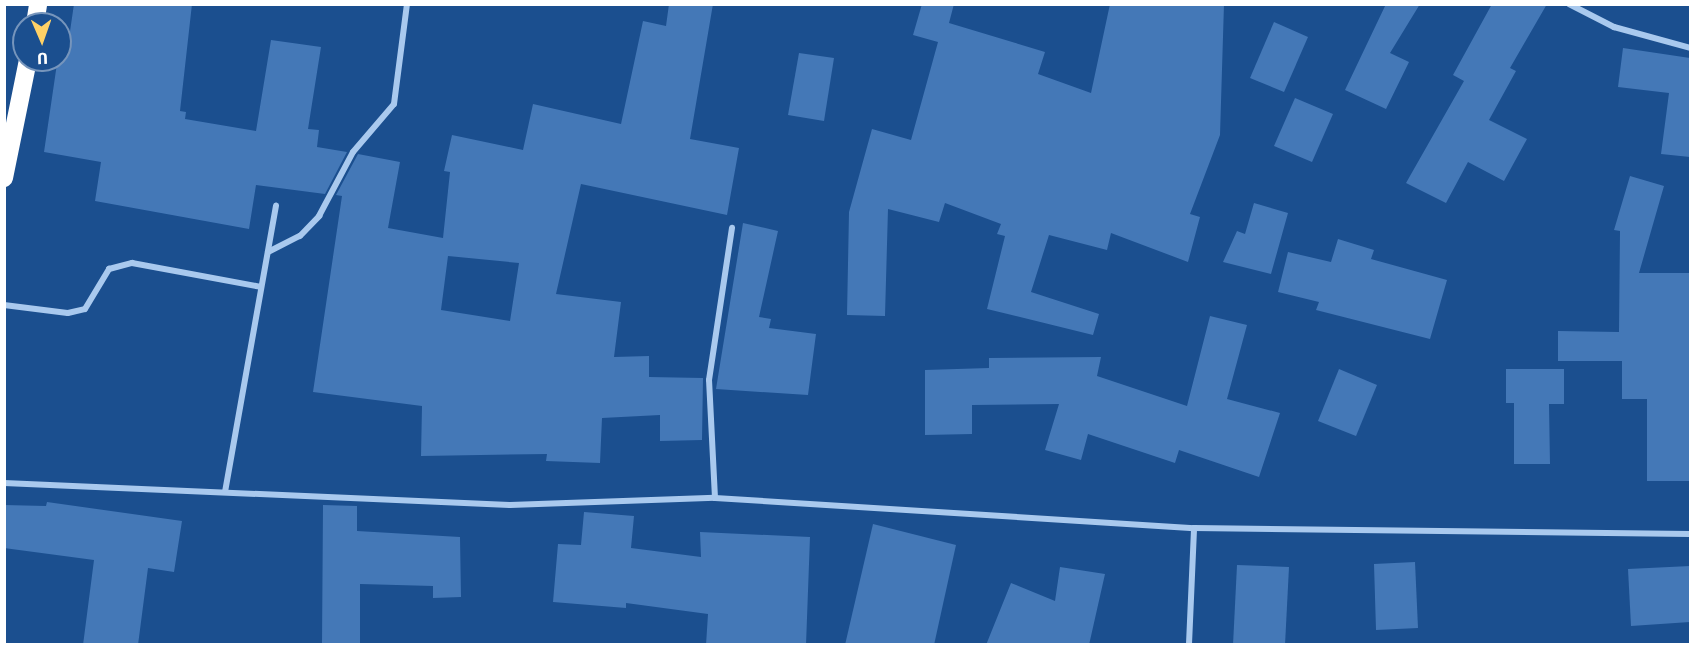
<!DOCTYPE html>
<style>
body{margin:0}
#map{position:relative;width:1695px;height:649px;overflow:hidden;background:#1b4f8f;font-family:"Fira Sans",sans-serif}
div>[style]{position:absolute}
.building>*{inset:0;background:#4478b7}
.street>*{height:6px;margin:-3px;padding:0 3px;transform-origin:3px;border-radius:3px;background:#a9c9ee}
.highway>*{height:18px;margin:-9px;padding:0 9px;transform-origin:9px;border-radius:9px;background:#fff}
span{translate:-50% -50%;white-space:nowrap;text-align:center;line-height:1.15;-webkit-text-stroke:4.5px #1b4f8f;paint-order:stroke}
.frame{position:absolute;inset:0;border:6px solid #fff;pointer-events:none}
.north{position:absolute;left:12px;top:12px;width:60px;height:60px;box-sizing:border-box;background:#1b4f8f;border:2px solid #7695bc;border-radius:50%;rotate:178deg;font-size:16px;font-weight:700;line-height:24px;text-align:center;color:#fff}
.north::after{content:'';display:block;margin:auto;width:21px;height:27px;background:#ffd166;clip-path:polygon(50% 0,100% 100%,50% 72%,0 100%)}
</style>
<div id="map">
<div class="building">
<div style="clip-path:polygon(74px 4px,192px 4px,180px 111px,186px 112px,185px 119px,256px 131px,271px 40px,321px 47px,308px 129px,319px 130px,317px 147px,347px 152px,325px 194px,256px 185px,249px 229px,95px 201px,101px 162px,44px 152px,60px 43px,68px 45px)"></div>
<div style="clip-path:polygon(evenodd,669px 4px,713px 4px,690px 139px,739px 148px,727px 215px,581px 184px,556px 294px,621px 302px,614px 357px,649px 356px,649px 377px,703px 378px,702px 440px,660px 441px,660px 415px,602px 418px,600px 463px,546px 461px,547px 454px,421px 456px,422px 406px,313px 392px,342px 196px,336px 195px,358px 154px,400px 162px,388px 228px,443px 238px,450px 172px,444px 171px,452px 135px,523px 150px,533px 104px,621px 124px,643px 21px,666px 26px,669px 4px,448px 256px,519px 263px,510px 321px,441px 310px,448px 256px)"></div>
<div style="clip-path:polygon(922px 4px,954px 4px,949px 23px,1045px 52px,1038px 74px,1091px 93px,1110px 4px,1224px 4px,1220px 135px,1190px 214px,1200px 217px,1188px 262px,1111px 233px,1107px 250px,1049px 235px,1031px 292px,1099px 314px,1093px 335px,987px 309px,1005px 236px,997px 234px,1001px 224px,945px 203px,939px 222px,888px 209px,885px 316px,847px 315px,849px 212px,872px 129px,911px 140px,938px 42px,913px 35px)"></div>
<div style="clip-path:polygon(1386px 4px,1420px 4px,1390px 53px,1409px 62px,1386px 109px,1345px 90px)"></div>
<div style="clip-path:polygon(1492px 4px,1547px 4px,1510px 68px,1516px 71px,1489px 120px,1527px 139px,1504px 181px,1468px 162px,1446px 203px,1406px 183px,1464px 81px,1453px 75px)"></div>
<div style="clip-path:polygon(1274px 22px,1308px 37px,1284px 92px,1250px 78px)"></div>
<div style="clip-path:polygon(1623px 48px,1690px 58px,1690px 157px,1661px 154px,1669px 93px,1618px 87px)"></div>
<div style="clip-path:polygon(799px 53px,834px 58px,824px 121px,788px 115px)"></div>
<div style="clip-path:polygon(1295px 98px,1333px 114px,1312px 162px,1274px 146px)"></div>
<div style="clip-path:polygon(1630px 176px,1664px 186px,1639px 273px,1690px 273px,1690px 481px,1647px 481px,1647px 399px,1622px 399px,1622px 361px,1558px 361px,1558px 331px,1619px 332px,1620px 231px,1614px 230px)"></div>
<div style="clip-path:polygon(1254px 203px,1288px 213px,1271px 274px,1223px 262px,1237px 231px,1245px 234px)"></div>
<div style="clip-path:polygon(743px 223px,778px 231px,759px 317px,771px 319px,769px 328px,816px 334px,808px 395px,716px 389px)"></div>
<div style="clip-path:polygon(1338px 239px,1374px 250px,1371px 259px,1447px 280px,1430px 339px,1316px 310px,1319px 302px,1278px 292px,1288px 252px,1331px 262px)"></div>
<div style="clip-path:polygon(1210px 316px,1247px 325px,1227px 399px,1280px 413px,1259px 477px,1179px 450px,1175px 463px,1088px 434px,1081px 460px,1045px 450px,1059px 404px,972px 405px,972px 434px,925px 435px,925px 370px,989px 368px,989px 358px,1101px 357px,1097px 376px,1187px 406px)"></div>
<div style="clip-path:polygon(1339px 369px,1377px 385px,1356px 436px,1318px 421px)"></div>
<div style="clip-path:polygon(1506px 369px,1564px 369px,1564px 404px,1549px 404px,1550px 464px,1514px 464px,1514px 403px,1506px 403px)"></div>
<div style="clip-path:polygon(47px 502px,182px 521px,174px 572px,148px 568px,138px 645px,83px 645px,94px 560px,4px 548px,4px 505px,46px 506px)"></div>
<div style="clip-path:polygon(323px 505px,357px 506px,357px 531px,460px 537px,461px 597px,433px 598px,433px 586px,360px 584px,360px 645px,322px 645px)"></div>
<div style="clip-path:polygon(584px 512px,634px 516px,631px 548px,701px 557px,700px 532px,810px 537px,806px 645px,706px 645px,708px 614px,626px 603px,626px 608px,553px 602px,558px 544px,581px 545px)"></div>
<div style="clip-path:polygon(873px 524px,956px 545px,934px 645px,845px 645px)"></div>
<div style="clip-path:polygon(1415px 562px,1418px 628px,1376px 630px,1374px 564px)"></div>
<div style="clip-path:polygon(1237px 565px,1289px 567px,1285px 645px,1233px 645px)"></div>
<div style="clip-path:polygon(1690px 566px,1690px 622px,1631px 626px,1628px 569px)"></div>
<div style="clip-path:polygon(1060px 567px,1105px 574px,1089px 645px,986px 645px,1011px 583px,1055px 601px)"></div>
</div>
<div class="street">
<div style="left:1569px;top:4px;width:51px;rotate:27.1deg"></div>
<div style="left:1614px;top:27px;width:79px;rotate:15.4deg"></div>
<div style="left:268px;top:252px;width:36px;rotate:-27deg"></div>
<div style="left:300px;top:236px;width:28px;rotate:-46deg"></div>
<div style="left:319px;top:216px;width:72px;rotate:-62deg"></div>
<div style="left:353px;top:152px;width:63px;rotate:-49.5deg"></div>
<div style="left:394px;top:104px;width:101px;rotate:-82.6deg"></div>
<div style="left:4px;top:305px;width:64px;rotate:7.1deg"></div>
<div style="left:68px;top:313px;width:17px;rotate:-13deg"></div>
<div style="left:85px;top:309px;width:47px;rotate:-59deg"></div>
<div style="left:109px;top:269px;width:24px;rotate:-15deg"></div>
<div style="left:132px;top:263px;width:131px;rotate:10.5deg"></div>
<div style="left:4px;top:483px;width:506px;rotate:2.49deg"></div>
<div style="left:510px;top:505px;width:205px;rotate:-2deg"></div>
<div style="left:715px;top:498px;width:480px;rotate:3.6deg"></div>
<div style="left:1194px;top:528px;width:496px;rotate:0.7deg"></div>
<div style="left:225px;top:492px;width:291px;rotate:-79.9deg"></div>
<div style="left:715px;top:498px;width:118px;rotate:-92.9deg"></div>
<div style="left:709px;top:380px;width:154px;rotate:-81.4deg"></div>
<div style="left:1189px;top:644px;width:116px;rotate:-87.5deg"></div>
</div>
<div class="highway">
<div style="left:35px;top:24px;width:20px;rotate:-81deg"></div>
<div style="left:4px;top:178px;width:120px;rotate:-78.5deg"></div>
</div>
<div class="frame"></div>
<div class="north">U</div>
</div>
